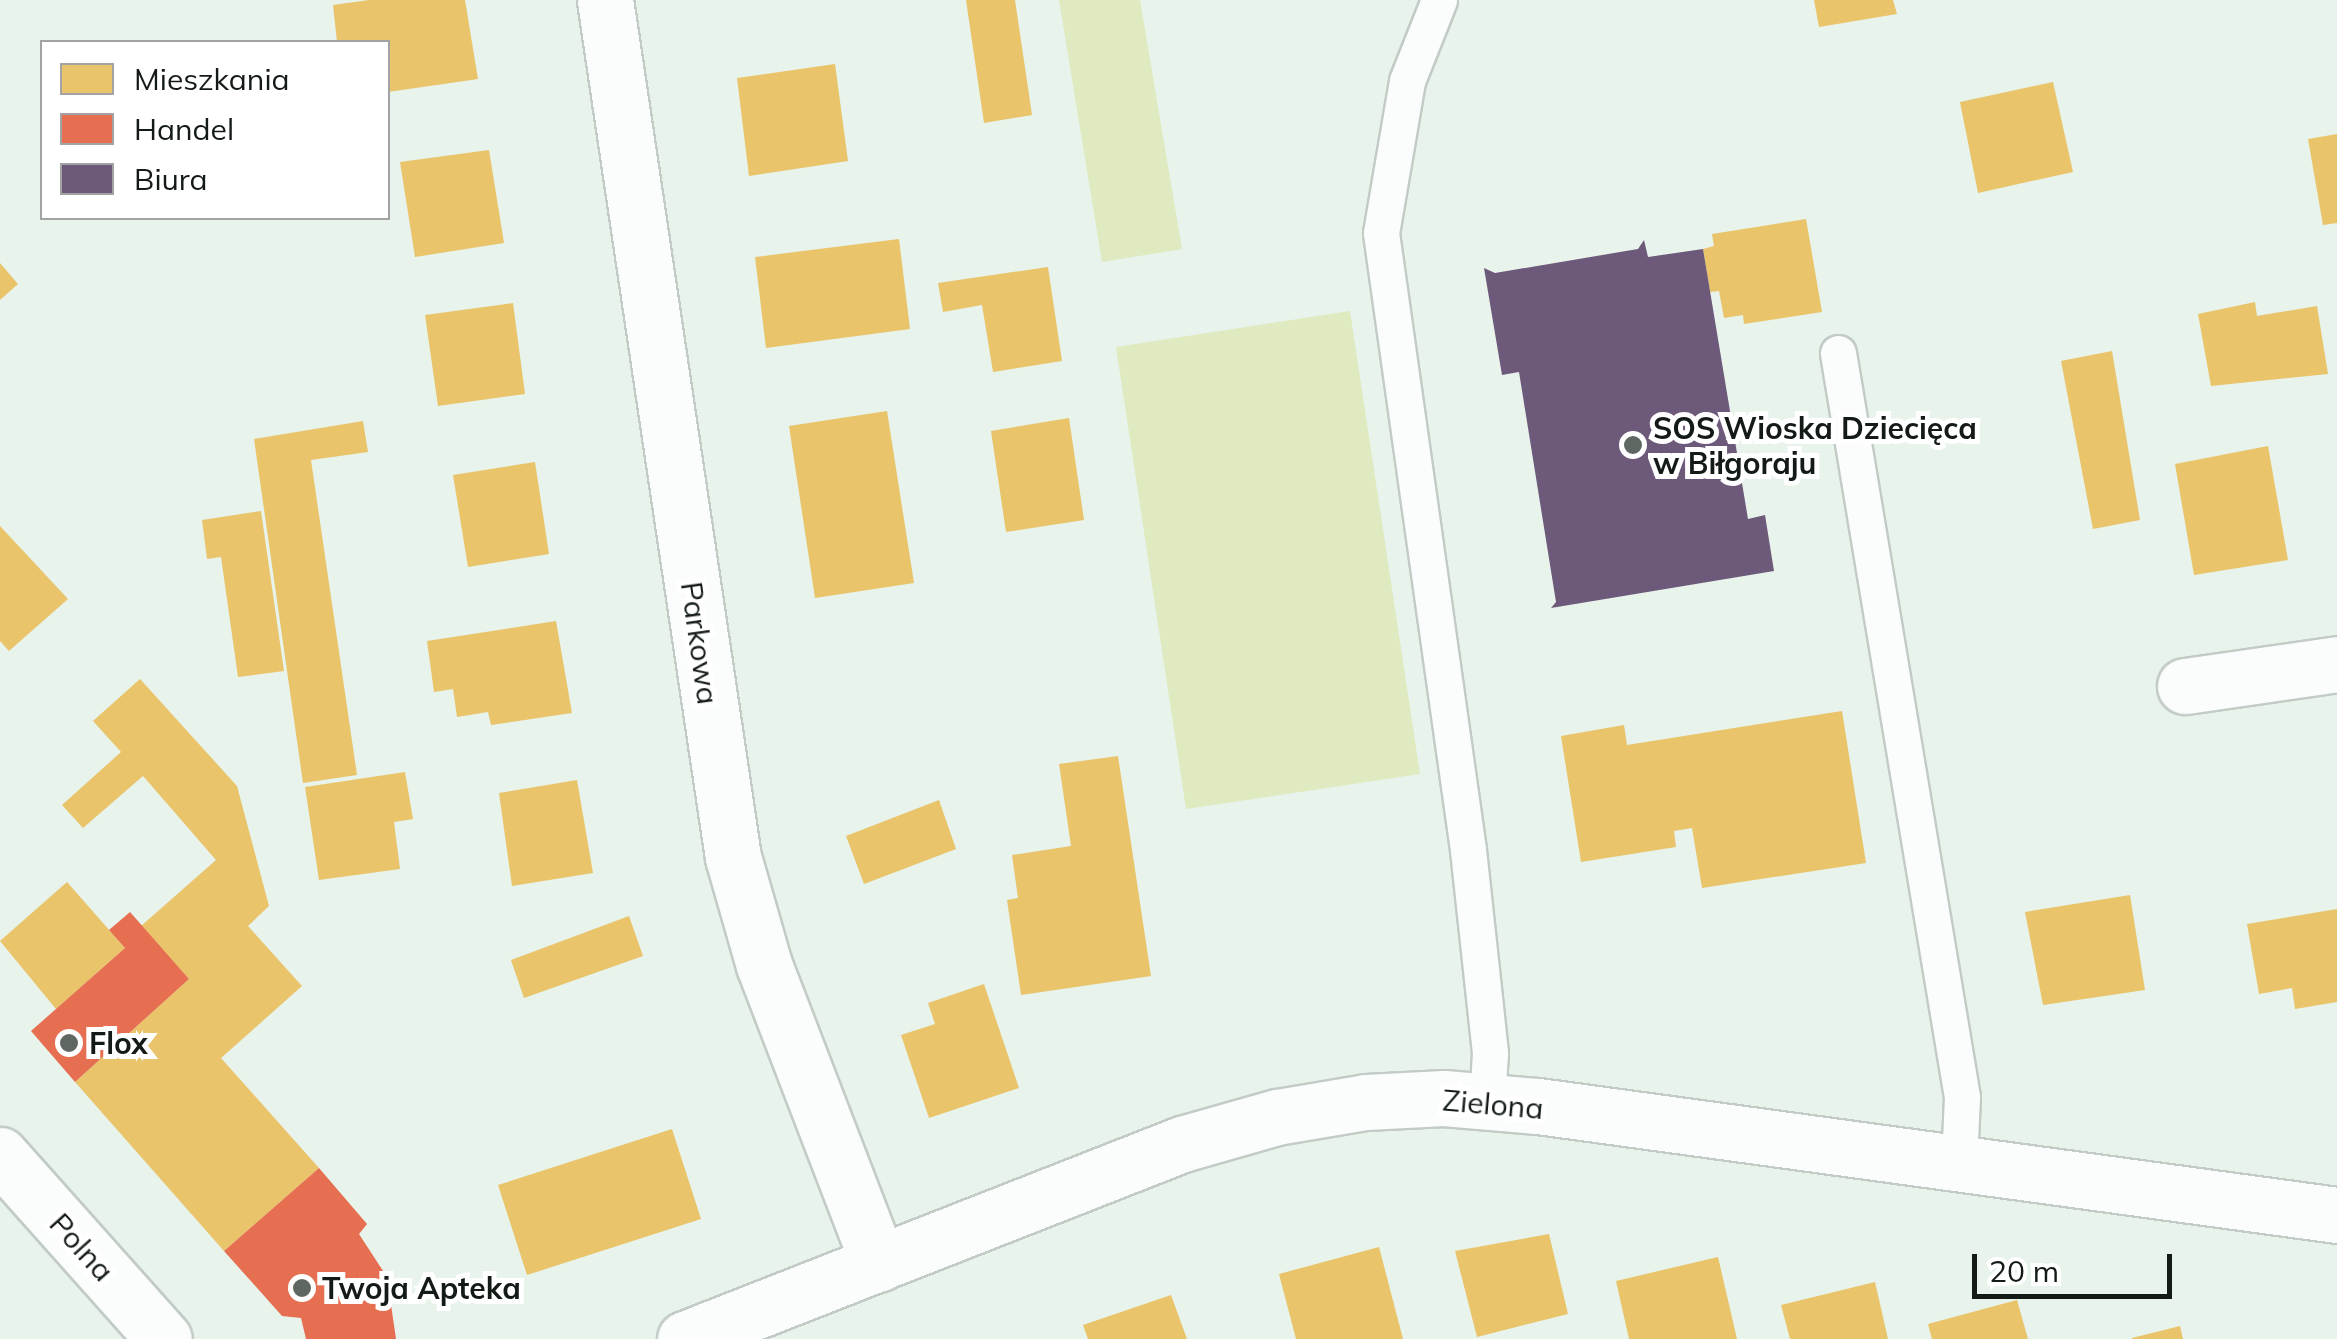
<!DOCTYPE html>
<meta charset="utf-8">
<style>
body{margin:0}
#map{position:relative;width:2337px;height:1339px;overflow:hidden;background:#e7f3eb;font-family:Mulish,sans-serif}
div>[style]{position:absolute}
.green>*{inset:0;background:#e0eac1}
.homes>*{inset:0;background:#e9c46a}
.shops>*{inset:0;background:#e76f51}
.offices>*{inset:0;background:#6d597a}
.roads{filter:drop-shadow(2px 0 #c2cbc5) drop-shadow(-2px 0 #c2cbc5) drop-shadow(0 2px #c2cbc5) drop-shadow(0 -2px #c2cbc5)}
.service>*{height:35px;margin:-17.5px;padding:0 17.5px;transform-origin:17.5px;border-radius:17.5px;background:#fbfdfc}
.minor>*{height:55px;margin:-27.5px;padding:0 27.5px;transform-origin:27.5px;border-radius:27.5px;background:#fbfdfc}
.tertiary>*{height:55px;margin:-27.5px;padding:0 27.5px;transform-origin:27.5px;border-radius:27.5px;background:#fbfdfc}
.dots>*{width:28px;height:28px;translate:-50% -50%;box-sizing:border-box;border:5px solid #fff;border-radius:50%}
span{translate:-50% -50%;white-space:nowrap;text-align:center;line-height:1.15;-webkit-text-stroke:10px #fff;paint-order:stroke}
.poi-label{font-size:30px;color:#141b17;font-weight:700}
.left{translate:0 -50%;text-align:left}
.street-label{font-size:30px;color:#141b17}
.legend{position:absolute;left:40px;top:40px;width:350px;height:180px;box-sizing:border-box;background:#fff;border:2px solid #a1a4a2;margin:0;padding:12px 18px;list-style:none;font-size:30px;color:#141b17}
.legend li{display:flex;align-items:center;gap:20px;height:50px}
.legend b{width:50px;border:2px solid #a1a4a2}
.scale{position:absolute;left:1972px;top:1254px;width:200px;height:45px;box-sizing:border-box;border:5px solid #141b17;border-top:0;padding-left:12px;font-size:30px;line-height:35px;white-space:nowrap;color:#141b17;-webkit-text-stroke:8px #fff;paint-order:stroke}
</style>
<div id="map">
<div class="green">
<div style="clip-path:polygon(1059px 0,1140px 0,1182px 249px,1102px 262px)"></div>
<div style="clip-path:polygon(1350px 311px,1420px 774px,1186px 809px,1116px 347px)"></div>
</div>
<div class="homes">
<div style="clip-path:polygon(369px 0,465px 0,478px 79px,388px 92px,388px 42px,337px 42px,333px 5px)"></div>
<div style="clip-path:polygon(966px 0,1015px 0,1032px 115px,984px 123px)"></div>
<div style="clip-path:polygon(1814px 0,1893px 0,1897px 14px,1819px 27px)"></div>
<div style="clip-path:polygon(835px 64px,848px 161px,749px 176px,737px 78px)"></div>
<div style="clip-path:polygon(2053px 82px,2073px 172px,1978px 193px,1960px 102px)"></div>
<div style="clip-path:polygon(2337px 134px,2337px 223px,2323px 225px,2308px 139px)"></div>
<div style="clip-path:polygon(489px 150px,504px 243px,415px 257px,400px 162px)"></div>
<div style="clip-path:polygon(1806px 219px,1822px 312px,1744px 324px,1743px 315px,1724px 318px,1719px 291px,1710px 292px,1703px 249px,1714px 246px,1712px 234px)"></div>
<div style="clip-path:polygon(899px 239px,910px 329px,766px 348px,755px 257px)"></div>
<div style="clip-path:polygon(0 263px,18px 284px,0 300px)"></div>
<div style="clip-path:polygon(1048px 267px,1062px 361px,993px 372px,982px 305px,943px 312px,938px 283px)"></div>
<div style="clip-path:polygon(2255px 302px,2257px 316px,2317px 306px,2328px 374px,2211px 386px,2198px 314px)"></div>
<div style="clip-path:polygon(513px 303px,525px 394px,438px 406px,425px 315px)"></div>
<div style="clip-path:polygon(2112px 351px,2140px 520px,2093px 529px,2061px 361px)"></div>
<div style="clip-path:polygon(887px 411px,914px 583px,815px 598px,789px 426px)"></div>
<div style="clip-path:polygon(1069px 418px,1084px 520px,1006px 532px,991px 431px)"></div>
<div style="clip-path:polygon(363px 421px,368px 452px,311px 460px,357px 775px,303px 783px,254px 439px)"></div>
<div style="clip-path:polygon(2268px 446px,2288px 560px,2194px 575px,2175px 464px)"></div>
<div style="clip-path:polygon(535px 462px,549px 554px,468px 567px,453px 475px)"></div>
<div style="clip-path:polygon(261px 511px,284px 671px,238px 677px,221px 557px,207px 559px,202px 520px)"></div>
<div style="clip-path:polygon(0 526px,68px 599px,9px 651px,0 641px)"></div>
<div style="clip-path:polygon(556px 621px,572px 713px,491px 725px,488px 712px,457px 717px,453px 689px,434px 692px,427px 641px)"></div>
<div style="clip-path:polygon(140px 679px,237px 786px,269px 906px,248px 926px,302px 986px,221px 1058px,319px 1168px,224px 1251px,75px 1082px,189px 979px,141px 926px,216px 860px,143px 776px,83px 828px,62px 805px,121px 752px,93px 721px)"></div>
<div style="clip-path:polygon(1842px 711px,1866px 863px,1702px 888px,1692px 828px,1674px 831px,1676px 847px,1581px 862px,1561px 736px,1624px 725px,1627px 745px)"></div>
<div style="clip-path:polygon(1118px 756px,1151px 976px,1021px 995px,1007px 900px,1018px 898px,1012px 855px,1071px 846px,1059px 764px)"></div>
<div style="clip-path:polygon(405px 772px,413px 819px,394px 822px,400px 869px,319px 880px,305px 787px)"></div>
<div style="clip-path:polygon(577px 780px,593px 873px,512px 886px,499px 793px)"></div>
<div style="clip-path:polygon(939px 800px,956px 849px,864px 884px,846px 836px)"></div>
<div style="clip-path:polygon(67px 882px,125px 948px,56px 1009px,0 941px)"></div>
<div style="clip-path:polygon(2130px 895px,2145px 990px,2043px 1005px,2025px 912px)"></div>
<div style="clip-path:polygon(2337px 909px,2337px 1002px,2295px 1009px,2292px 988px,2259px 994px,2247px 924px)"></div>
<div style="clip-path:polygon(629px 916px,643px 956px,524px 998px,511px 960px)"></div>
<div style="clip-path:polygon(984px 984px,1019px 1088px,929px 1118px,901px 1035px,935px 1024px,928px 1003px)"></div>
<div style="clip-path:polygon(672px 1129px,701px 1219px,527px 1275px,498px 1185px)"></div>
<div style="clip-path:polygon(1549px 1234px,1568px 1314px,1477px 1337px,1455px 1251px)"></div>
<div style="clip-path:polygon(1379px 1247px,1403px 1339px,1296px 1339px,1279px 1274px)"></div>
<div style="clip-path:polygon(1718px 1257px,1737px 1339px,1629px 1339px,1616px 1281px)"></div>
<div style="clip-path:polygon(1875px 1282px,1888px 1339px,1790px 1339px,1781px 1305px)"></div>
<div style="clip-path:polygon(1171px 1295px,1187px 1339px,1088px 1339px,1083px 1325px)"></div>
<div style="clip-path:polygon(2017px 1300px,2028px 1339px,1932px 1339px,1928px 1324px)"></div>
<div style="clip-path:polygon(2180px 1326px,2183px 1339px,2132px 1339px,2132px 1338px)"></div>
</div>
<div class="shops">
<div style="clip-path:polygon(130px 912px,189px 979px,75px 1082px,31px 1031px,125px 948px,109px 930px)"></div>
<div style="clip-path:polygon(319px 1168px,367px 1224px,359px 1234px,387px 1277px,396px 1339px,306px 1339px,301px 1318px,282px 1316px,224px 1251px)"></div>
</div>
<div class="offices">
<div style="clip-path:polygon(1644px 240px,1648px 257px,1703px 249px,1748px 519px,1765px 515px,1774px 571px,1551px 608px,1556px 602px,1519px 372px,1502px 375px,1484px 268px,1495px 273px,1638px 249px)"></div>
</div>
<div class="roads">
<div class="service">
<div style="left:1439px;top:0;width:87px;rotate:111.6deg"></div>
<div style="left:1407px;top:81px;width:154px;rotate:99.7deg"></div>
<div style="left:1381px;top:233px;width:623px;rotate:81.97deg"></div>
<div style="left:1468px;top:850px;width:204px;rotate:83.8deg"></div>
<div style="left:1490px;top:1053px;width:48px;rotate:93.6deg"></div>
<div style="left:1838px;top:353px;width:754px;rotate:80.54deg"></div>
<div style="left:1962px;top:1097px;width:66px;rotate:92.6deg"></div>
</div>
<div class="minor">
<div style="left:605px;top:0;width:867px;rotate:81.51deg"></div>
<div style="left:733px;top:857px;width:112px;rotate:74deg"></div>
<div style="left:764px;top:965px;width:320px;rotate:69deg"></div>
<div style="left:2185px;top:686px;width:154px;rotate:-8.2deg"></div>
<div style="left:685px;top:1339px;width:534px;rotate:-21.42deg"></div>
<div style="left:1182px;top:1144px;width:99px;rotate:-15.9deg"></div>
<div style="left:1277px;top:1117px;width:90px;rotate:-9.6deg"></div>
<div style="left:1366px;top:1102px;width:78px;rotate:-2.9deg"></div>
<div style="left:1444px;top:1098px;width:94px;rotate:4.9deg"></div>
<div style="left:1538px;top:1106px;width:806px;rotate:7.77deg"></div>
</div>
<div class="tertiary">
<div style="left:0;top:1155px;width:246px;rotate:48.3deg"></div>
</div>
</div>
<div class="dots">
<div style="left:1633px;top:445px;background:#5e6761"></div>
<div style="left:69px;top:1043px;background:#5e6761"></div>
<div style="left:302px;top:1288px;background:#5e6761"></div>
</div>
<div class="poi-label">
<span class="left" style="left:1653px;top:445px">SOS Wioska Dziecięca<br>w Biłgoraju</span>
<span class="left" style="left:89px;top:1043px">Flox</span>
<span class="left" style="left:322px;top:1288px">Twoja Apteka</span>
</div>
<div class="street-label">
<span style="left:700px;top:643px;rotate:82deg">Parkowa</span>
<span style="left:1493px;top:1104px;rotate:5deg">Zielona</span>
<span style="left:82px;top:1247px;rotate:48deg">Polna</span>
</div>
<ul class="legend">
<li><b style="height:28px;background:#e9c46a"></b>Mieszkania</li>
<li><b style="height:28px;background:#e76f51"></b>Handel</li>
<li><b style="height:28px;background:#6d597a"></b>Biura</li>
</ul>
<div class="scale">20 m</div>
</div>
